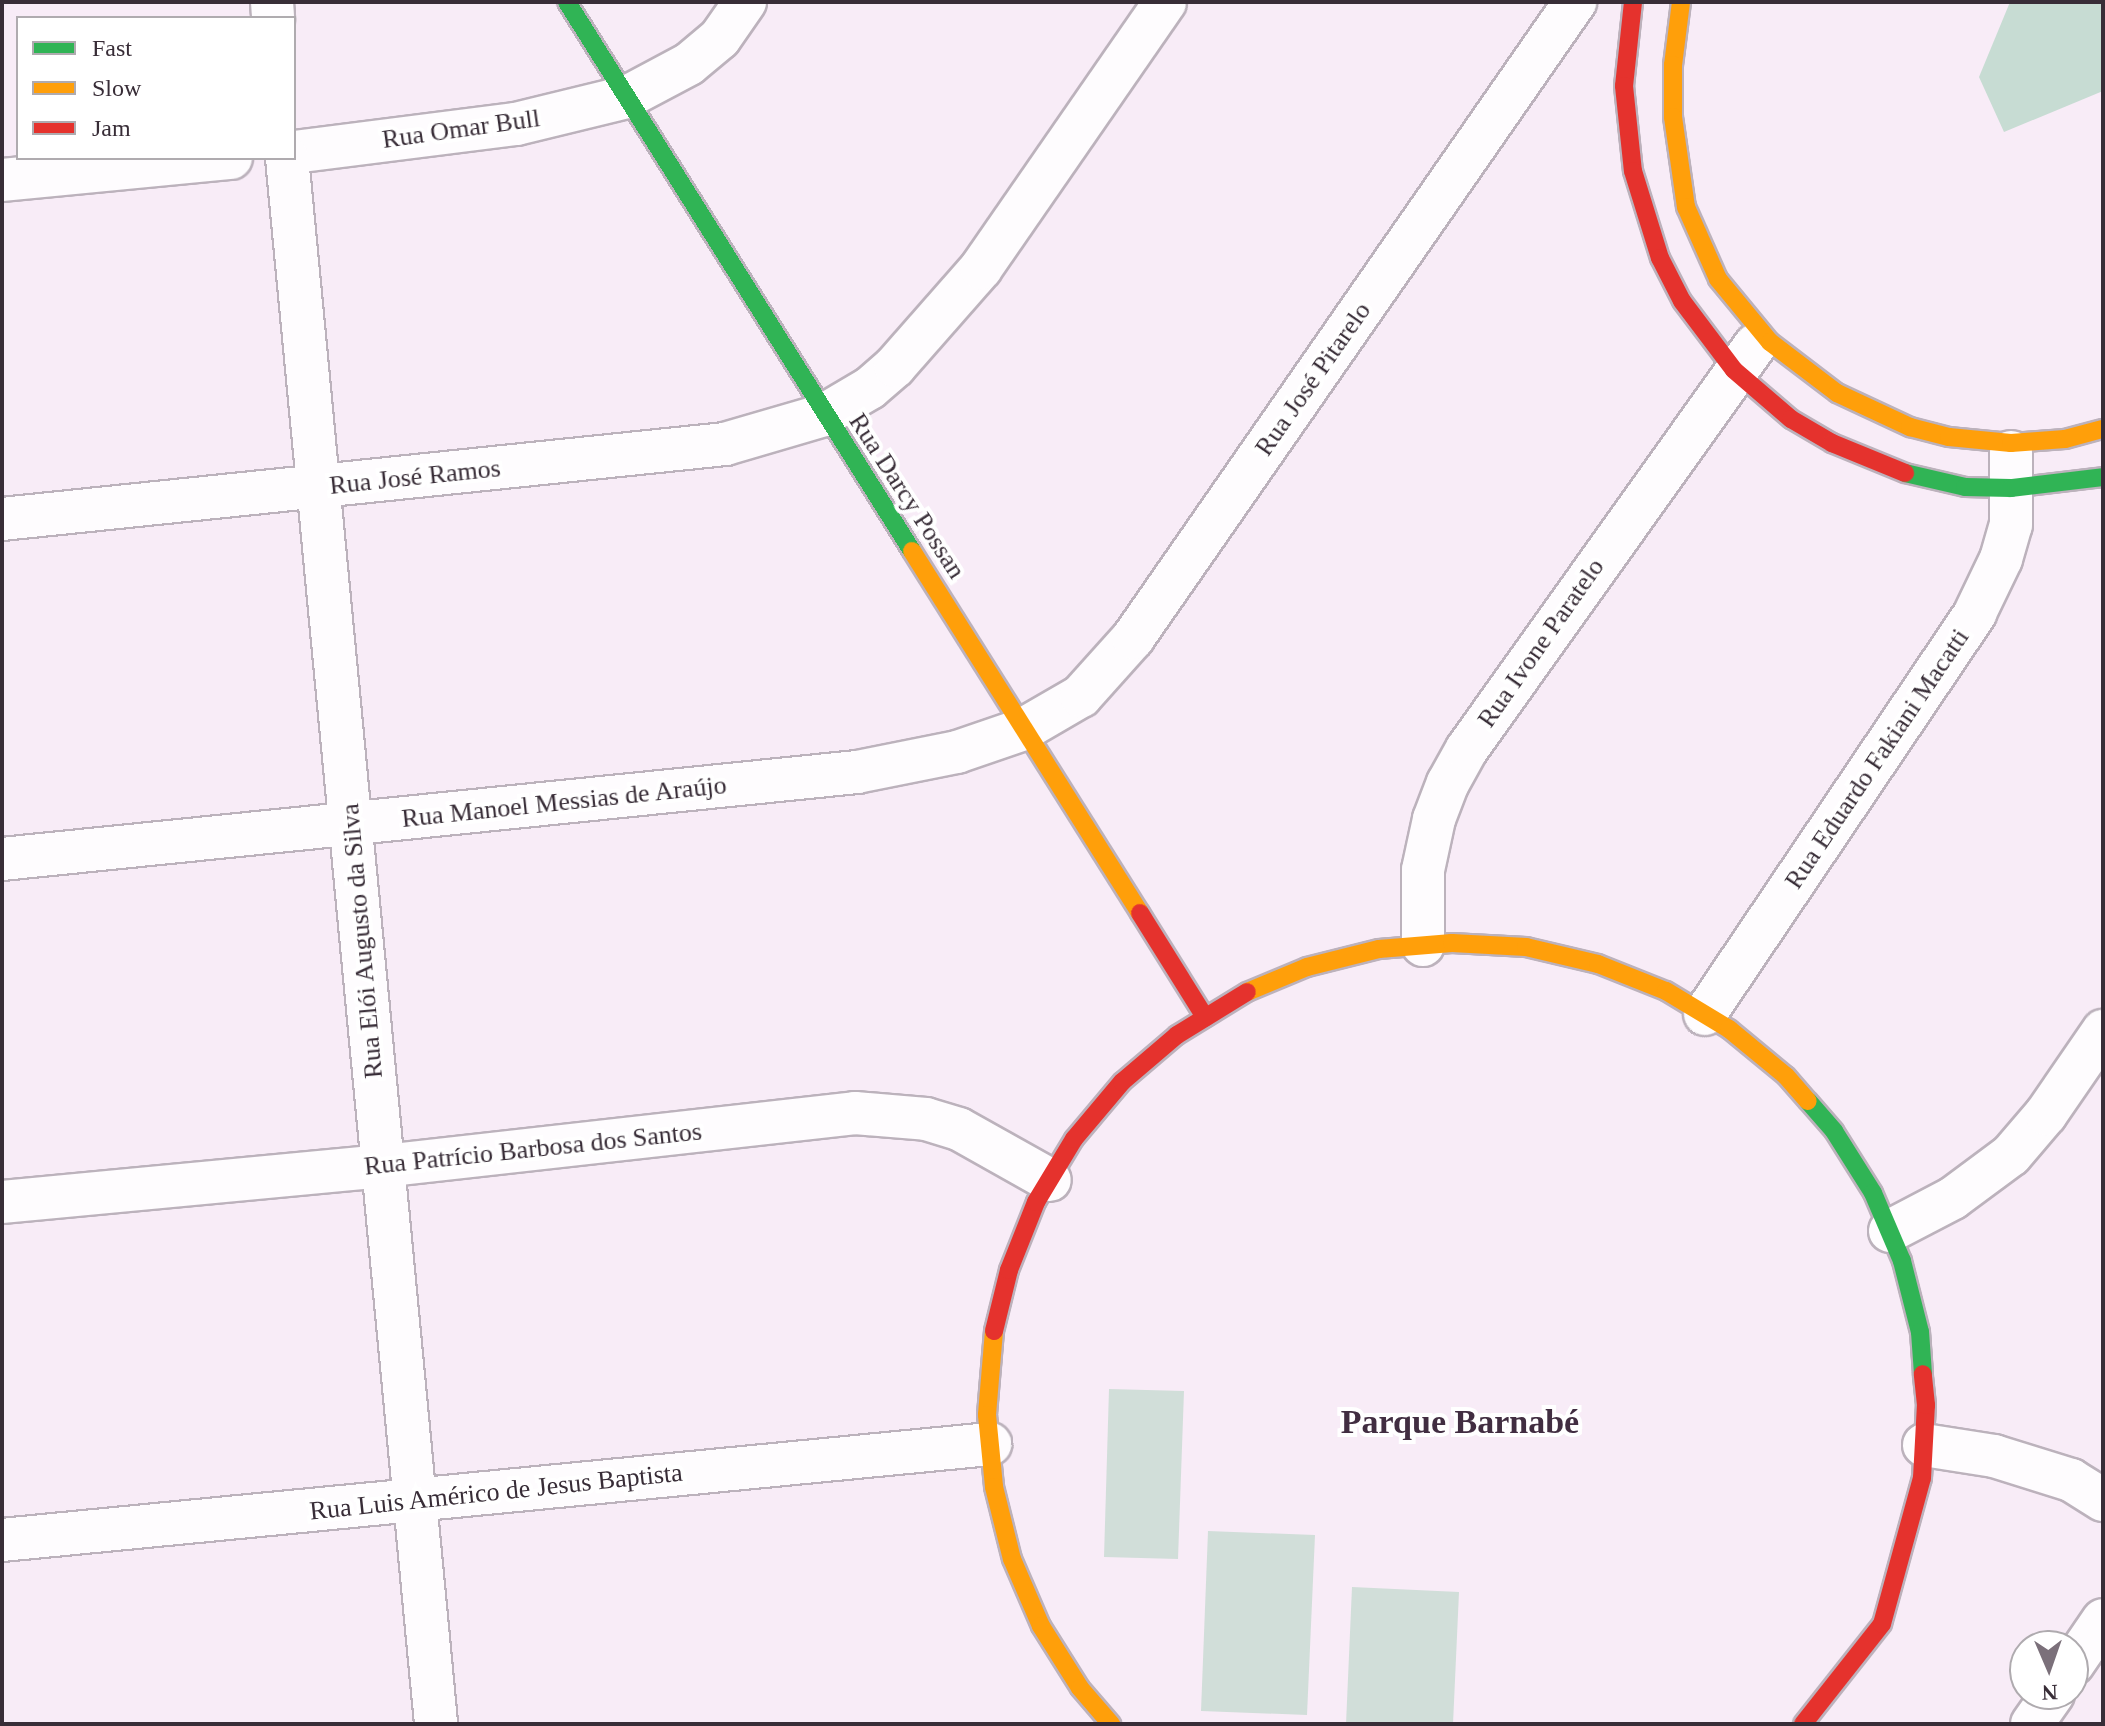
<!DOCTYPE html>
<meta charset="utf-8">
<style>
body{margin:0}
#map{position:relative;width:2105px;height:1726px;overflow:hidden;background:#f8ecf7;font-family:Georgia,serif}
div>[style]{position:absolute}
.green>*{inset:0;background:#d1ded9}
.forest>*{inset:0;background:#c7dcd3}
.roads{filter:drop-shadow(2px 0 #bcb2bc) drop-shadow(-2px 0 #bcb2bc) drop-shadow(0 2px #bcb2bc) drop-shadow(0 -2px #bcb2bc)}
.street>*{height:42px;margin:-21px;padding:0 21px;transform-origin:21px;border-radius:21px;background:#fefcfe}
.fast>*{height:18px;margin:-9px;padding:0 9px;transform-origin:9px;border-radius:9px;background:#30b455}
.slow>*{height:18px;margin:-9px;padding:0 9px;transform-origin:9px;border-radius:9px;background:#ff9f0a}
.jam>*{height:18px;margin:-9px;padding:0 9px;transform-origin:9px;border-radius:9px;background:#e5322d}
span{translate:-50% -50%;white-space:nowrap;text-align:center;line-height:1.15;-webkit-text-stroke:8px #fff;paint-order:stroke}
.street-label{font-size:26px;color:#382d37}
.district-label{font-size:34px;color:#412d41;font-weight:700}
.frame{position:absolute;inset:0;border:4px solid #382d37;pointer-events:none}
.legend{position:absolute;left:16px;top:16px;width:280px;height:144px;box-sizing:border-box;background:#fff;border:2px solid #afabaf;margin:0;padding:10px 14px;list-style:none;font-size:24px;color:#382d37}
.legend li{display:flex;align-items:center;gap:16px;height:40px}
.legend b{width:40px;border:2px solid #afabaf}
.north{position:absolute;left:2009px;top:1630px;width:80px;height:80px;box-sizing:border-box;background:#fff;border:2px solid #afabaf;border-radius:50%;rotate:178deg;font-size:22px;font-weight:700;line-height:32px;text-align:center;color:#382d37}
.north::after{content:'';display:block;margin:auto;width:28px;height:36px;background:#7b707a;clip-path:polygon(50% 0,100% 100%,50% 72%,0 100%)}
</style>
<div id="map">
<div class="green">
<div style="clip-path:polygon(1109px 1389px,1184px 1391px,1178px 1559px,1104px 1557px)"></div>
<div style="clip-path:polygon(1208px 1531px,1315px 1535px,1307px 1715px,1201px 1711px)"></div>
<div style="clip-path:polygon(1352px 1587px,1459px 1592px,1453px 1724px,1346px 1724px)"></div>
</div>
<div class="forest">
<div style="clip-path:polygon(2010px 2px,2103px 2px,2103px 91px,2004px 132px,1979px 77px)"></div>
</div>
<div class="roads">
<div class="street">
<div style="left:272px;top:2px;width:16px;rotate:86deg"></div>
<div style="left:294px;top:152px;width:224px;rotate:-7.2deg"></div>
<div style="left:516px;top:124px;width:114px;rotate:-13.7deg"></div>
<div style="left:627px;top:97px;width:70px;rotate:-28deg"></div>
<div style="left:689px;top:64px;width:40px;rotate:-40deg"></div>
<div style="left:720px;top:38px;width:44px;rotate:-55.2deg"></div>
<div style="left:287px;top:158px;width:1573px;rotate:84.56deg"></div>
<div style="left:2px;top:180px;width:230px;rotate:-5.5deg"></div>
<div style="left:2px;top:519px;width:727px;rotate:-5.92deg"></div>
<div style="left:725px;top:444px;width:103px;rotate:-16.3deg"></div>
<div style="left:824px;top:415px;width:53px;rotate:-30.4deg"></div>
<div style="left:870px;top:388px;width:33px;rotate:-41deg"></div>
<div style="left:895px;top:366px;width:130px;rotate:-48.7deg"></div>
<div style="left:981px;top:268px;width:323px;rotate:-55.3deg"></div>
<div style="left:2px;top:859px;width:859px;rotate:-5.81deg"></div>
<div style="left:857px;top:772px;width:102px;rotate:-11.3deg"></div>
<div style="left:957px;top:752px;width:71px;rotate:-18.9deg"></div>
<div style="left:1024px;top:729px;width:66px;rotate:-30.1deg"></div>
<div style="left:1081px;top:696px;width:78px;rotate:-48.1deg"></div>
<div style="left:1133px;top:638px;width:775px;rotate:-55.2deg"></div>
<div style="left:1423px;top:945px;width:75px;rotate:-90deg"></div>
<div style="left:1423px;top:870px;width:52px;rotate:-77.8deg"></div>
<div style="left:1434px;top:819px;width:39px;rotate:-69deg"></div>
<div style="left:1448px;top:783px;width:39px;rotate:-61deg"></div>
<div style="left:1467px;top:749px;width:496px;rotate:-54.5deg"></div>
<div style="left:1705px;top:1014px;width:483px;rotate:-56deg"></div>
<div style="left:1975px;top:613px;width:60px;rotate:-64.3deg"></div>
<div style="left:2001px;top:559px;width:35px;rotate:-74deg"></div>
<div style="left:2011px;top:525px;width:73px;rotate:-90deg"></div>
<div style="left:2px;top:1202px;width:383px;rotate:-5.4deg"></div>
<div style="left:383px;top:1166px;width:475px;rotate:-6.4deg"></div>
<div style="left:855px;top:1113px;width:71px;rotate:4.8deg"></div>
<div style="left:926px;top:1119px;width:34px;rotate:17deg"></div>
<div style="left:959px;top:1129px;width:104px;rotate:29.3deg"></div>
<div style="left:1890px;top:1231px;width:71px;rotate:-27.6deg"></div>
<div style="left:1953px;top:1198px;width:72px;rotate:-36.6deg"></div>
<div style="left:2011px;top:1155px;width:54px;rotate:-49.5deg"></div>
<div style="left:2046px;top:1114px;width:101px;rotate:-55.5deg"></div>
<div style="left:1924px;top:1445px;width:71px;rotate:8.9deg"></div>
<div style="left:1994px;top:1456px;width:81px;rotate:17.3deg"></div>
<div style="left:2071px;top:1480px;width:38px;rotate:32deg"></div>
<div style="left:2px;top:1540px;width:993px;rotate:-5.55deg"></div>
<div style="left:2073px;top:1664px;width:53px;rotate:-55.7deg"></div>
<div style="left:2032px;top:1724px;width:37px;rotate:-55deg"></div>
</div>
<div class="fast">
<div style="left:567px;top:2px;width:648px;rotate:57.85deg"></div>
<div style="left:1905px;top:473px;width:62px;rotate:13.1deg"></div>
<div style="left:1965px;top:487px;width:46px;rotate:1.2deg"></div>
<div style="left:2011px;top:488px;width:93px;rotate:-6.8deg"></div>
<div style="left:1808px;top:1101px;width:40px;rotate:49deg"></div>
<div style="left:1834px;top:1131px;width:73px;rotate:57.8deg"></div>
<div style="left:1873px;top:1193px;width:74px;rotate:66.9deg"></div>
<div style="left:1902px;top:1261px;width:73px;rotate:75.8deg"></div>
<div style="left:1920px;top:1332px;width:42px;rotate:85.9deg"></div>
</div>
<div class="slow">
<div style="left:1681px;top:2px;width:64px;rotate:97.2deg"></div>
<div style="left:1673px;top:65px;width:52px;rotate:90deg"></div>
<div style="left:1673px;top:117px;width:91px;rotate:81.8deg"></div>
<div style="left:1686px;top:207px;width:79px;rotate:66deg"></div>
<div style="left:1718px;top:279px;width:82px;rotate:50.5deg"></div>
<div style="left:1770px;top:342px;width:84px;rotate:37.3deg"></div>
<div style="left:1837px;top:393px;width:81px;rotate:25deg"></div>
<div style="left:1910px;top:427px;width:40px;rotate:14.4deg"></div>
<div style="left:1949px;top:437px;width:62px;rotate:5.5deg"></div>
<div style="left:2011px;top:443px;width:54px;rotate:-4.2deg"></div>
<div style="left:2065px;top:439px;width:39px;rotate:-15deg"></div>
<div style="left:912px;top:551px;width:428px;rotate:57.8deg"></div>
<div style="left:1247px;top:992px;width:65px;rotate:-22.6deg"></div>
<div style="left:1307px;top:967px;width:74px;rotate:-14deg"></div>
<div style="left:1379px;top:949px;width:73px;rotate:-4.7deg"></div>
<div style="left:1452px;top:943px;width:74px;rotate:3.1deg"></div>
<div style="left:1526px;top:947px;width:74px;rotate:13.3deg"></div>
<div style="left:1598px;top:964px;width:73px;rotate:21.7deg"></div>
<div style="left:1666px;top:991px;width:74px;rotate:31.1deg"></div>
<div style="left:1729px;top:1029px;width:74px;rotate:39.5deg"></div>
<div style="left:1786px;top:1076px;width:33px;rotate:49deg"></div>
<div style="left:994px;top:1331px;width:84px;rotate:94.8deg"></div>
<div style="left:987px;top:1415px;width:72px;rotate:84.4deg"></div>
<div style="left:994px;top:1487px;width:74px;rotate:76deg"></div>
<div style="left:1012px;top:1559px;width:73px;rotate:66.6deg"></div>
<div style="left:1041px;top:1626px;width:73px;rotate:57.8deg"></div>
<div style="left:1080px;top:1688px;width:48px;rotate:49.3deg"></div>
</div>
<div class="jam">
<div style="left:1633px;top:2px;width:84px;rotate:96.1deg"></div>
<div style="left:1624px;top:86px;width:85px;rotate:84deg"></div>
<div style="left:1633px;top:171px;width:91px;rotate:72.8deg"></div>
<div style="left:1660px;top:258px;width:48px;rotate:62.9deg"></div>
<div style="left:1682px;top:301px;width:86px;rotate:53deg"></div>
<div style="left:1734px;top:370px;width:75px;rotate:40.7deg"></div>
<div style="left:1791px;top:419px;width:48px;rotate:30.3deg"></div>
<div style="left:1832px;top:443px;width:79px;rotate:22.3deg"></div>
<div style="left:1140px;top:913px;width:123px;rotate:58deg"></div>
<div style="left:994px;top:1331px;width:63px;rotate:-76.2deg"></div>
<div style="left:1009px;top:1270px;width:73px;rotate:-68.3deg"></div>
<div style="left:1036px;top:1202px;width:74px;rotate:-58.9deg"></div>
<div style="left:1074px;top:1139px;width:75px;rotate:-49.9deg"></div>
<div style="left:1122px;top:1082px;width:72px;rotate:-40.5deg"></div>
<div style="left:1177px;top:1035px;width:82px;rotate:-31.6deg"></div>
<div style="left:1803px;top:1724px;width:127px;rotate:-51.7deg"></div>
<div style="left:1882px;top:1624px;width:151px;rotate:-74.7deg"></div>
<div style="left:1922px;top:1478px;width:73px;rotate:-86.9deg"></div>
<div style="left:1926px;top:1405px;width:31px;rotate:-96deg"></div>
</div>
</div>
<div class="street-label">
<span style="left:461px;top:129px;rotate:-8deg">Rua Omar Bull</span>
<span style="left:1313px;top:379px;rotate:-55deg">Rua José Pitarelo</span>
<span style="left:415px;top:477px;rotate:-6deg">Rua José Ramos</span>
<span style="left:907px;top:496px;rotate:57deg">Rua Darcy Possan</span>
<span style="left:1541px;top:643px;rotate:-55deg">Rua Ivone Paratelo</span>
<span style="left:1877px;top:759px;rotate:-56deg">Rua Eduardo Fakiani Macatti</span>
<span style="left:564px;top:802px;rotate:-6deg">Rua Manoel Messias de Araújo</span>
<span style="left:362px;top:941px;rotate:-95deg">Rua Elói Augusto da Silva</span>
<span style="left:533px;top:1149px;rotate:-6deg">Rua Patrício Barbosa dos Santos</span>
<span style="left:496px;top:1492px;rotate:-6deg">Rua Luis Américo de Jesus Baptista</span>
</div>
<div class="district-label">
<span style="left:1460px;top:1422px">Parque Barnabé</span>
</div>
<div class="frame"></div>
<ul class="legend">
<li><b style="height:10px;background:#30b455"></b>Fast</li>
<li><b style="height:10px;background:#ff9f0a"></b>Slow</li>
<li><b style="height:10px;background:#e5322d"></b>Jam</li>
</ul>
<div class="north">N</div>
</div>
